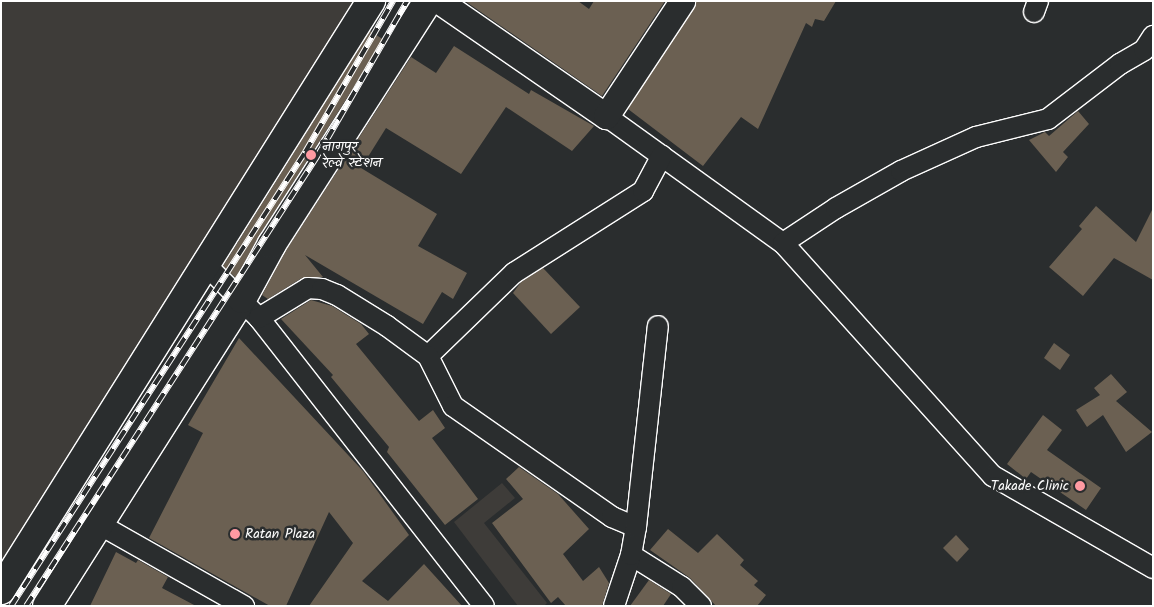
<!DOCTYPE html>
<meta charset="utf-8">
<style>
body{margin:0}
#map{position:relative;width:1154px;height:607px;overflow:hidden;background:#2a2d2e;font-family:Kalam,"Playpen Sans Deva",sans-serif}
div>[style]{position:absolute}
.built>*{inset:0;background:#3e3c39}
.building>*{inset:0;background:#6b6052}
.roads{filter:drop-shadow(1px 0 #fff) drop-shadow(-1px 0 #fff) drop-shadow(0 1px #fff) drop-shadow(0 -1px #fff)}
.minor>*{height:20px;margin:-10px;padding:0 10px;transform-origin:10px;border-radius:10px;background:#2a2d2e}
.tertiary>*{height:25px;margin:-12.5px;padding:0 12.5px;transform-origin:12.5px;border-radius:12.5px;background:#2a2d2e}
.secondary>*{height:28px;margin:-14px;padding:0 14px;transform-origin:14px;border-radius:14px;background:#2a2d2e}
.rail>*{height:5.5px;margin-top:-2.75px;transform-origin:0;background:repeating-linear-gradient(90deg,#2a2d2e 0 11px,#fff 0 22px);box-sizing:border-box;border-block:1px solid #fff}
.dots>*{width:14px;height:14px;translate:-50% -50%;box-sizing:border-box;border:2px solid #2a2d2e;border-radius:50%}
span{translate:-50% -50%;white-space:nowrap;text-align:center;line-height:1.15;-webkit-text-stroke:5px #2a2d2e;paint-order:stroke}
.poi-label{font-size:14px;color:#fff}
.left{translate:0 -50%;text-align:left}
.right{translate:-100% -50%;text-align:right}
.frame{position:absolute;inset:0;border:2px solid #fff;pointer-events:none}
</style>
<div id="map">
<div class="built">
<div style="clip-path:polygon(1px 1px,376px 1px,1px 572px)"></div>
<div style="clip-path:polygon(502px 483px,515px 498px,484px 523px,547px 603px,544px 606px,518px 606px,454px 522px)"></div>
</div>
<div class="building">
<div style="clip-path:polygon(465px 1px,578px 1px,589px 9px,594px 1px,665px 1px,602px 96px)"></div>
<div style="clip-path:polygon(696px 1px,836px 1px,824px 21px,815px 19px,812px 27px,806px 23px,758px 129px,741px 117px,703px 166px,628px 109px)"></div>
<div style="clip-path:polygon(370px 31px,384px 40px,259px 236px,236px 278px,223px 266px)"></div>
<div style="clip-path:polygon(454px 46px,529px 94px,531px 90px,594px 126px,572px 151px,506px 107px,461px 174px,386px 128px,361px 168px,437px 214px,418px 246px,467px 273px,453px 299px,442px 292px,423px 324px,305px 255px,323px 277px,302px 278px,268px 299px,262px 295px,285px 252px,411px 57px,436px 73px)"></div>
<div style="clip-path:polygon(1078px 111px,1089px 124px,1063px 152px,1068px 157px,1056px 172px,1029px 140px,1045px 132px,1049px 136px)"></div>
<div style="clip-path:polygon(1096px 206px,1136px 242px,1153px 208px,1153px 280px,1114px 258px,1083px 296px,1049px 267px,1082px 229px,1079px 226px)"></div>
<div style="clip-path:polygon(543px 268px,580px 307px,551px 334px,513px 293px,521px 282px)"></div>
<div style="clip-path:polygon(311px 300px,332px 306px,361px 324px,369px 334px,356px 344px,419px 421px,433px 410px,445px 428px,432px 438px,478px 499px,445px 525px,387px 452px,389px 447px,331px 377px,333px 375px,281px 319px)"></div>
<div style="clip-path:polygon(239px 338px,363px 471px,409px 535px,362px 581px,388px 601px,424px 564px,462px 606px,309px 606px,353px 543px,329px 512px,286px 606px,270px 606px,149px 538px,203px 433px,188px 425px)"></div>
<div style="clip-path:polygon(1054px 343px,1070px 355px,1060px 370px,1044px 358px)"></div>
<div style="clip-path:polygon(1111px 374px,1127px 392px,1116px 401px,1152px 432px,1126px 452px,1103px 415px,1087px 427px,1076px 410px,1100px 395px,1094px 388px)"></div>
<div style="clip-path:polygon(1043px 415px,1062px 430px,1047px 450px,1101px 488px,1086px 510px,1031px 472px,1026px 479px,1007px 464px)"></div>
<div style="clip-path:polygon(519px 467px,558px 494px,589px 529px,563px 554px,583px 581px,599px 567px,609px 583px,602px 606px,566px 606px,558px 597px,551px 603px,492px 523px,523px 499px,506px 479px)"></div>
<div style="clip-path:polygon(668px 529px,698px 553px,717px 534px,744px 560px,740px 565px,758px 581px,754px 585px,766px 595px,757px 606px,716px 606px,690px 578px,650px 550px)"></div>
<div style="clip-path:polygon(956px 535px,969px 549px,957px 562px,943px 548px)"></div>
<div style="clip-path:polygon(116px 552px,136px 563px,138px 560px,168px 577px,162px 588px,196px 606px,90px 606px)"></div>
<div style="clip-path:polygon(649px 580px,671px 594px,663px 606px,630px 606px)"></div>
</div>
<div class="roads">
<div class="minor">
<div style="left:1034px;top:12px;width:12px;rotate:-70deg"></div>
<div style="left:606px;top:116px;width:218px;rotate:35.7deg"></div>
<div style="left:783px;top:243px;width:314px;rotate:48deg"></div>
<div style="left:993px;top:476px;width:185px;rotate:29.9deg"></div>
<div style="left:783px;top:243px;width:64px;rotate:-33.4deg"></div>
<div style="left:836px;top:208px;width:75px;rotate:-29.6deg"></div>
<div style="left:901px;top:171px;width:82px;rotate:-24.4deg"></div>
<div style="left:976px;top:137px;width:74px;rotate:-14deg"></div>
<div style="left:1048px;top:119px;width:91px;rotate:-37.4deg"></div>
<div style="left:1120px;top:64px;width:28px;rotate:-30deg"></div>
<div style="left:1144px;top:50px;width:17px;rotate:-57deg"></div>
<div style="left:205px;top:264px;width:76px;rotate:45deg"></div>
<div style="left:259px;top:318px;width:365px;rotate:52deg"></div>
<div style="left:259px;top:318px;width:57px;rotate:-31.5deg"></div>
<div style="left:308px;top:288px;width:14px;rotate:4deg"></div>
<div style="left:322px;top:289px;width:16px;rotate:22deg"></div>
<div style="left:337px;top:295px;width:59px;rotate:31.8deg"></div>
<div style="left:387px;top:326px;width:51px;rotate:36.2deg"></div>
<div style="left:428px;top:356px;width:120px;rotate:-44deg"></div>
<div style="left:514px;top:273px;width:153px;rotate:-32.4deg"></div>
<div style="left:643px;top:191px;width:40px;rotate:-62deg"></div>
<div style="left:428px;top:356px;width:56px;rotate:63.4deg"></div>
<div style="left:453px;top:406px;width:194px;rotate:34.9deg"></div>
<div style="left:612px;top:517px;width:26px;rotate:23deg"></div>
<div style="left:97px;top:523px;width:169px;rotate:29.5deg"></div>
<div style="left:631px;top:555px;width:60px;rotate:32.1deg"></div>
<div style="left:682px;top:587px;width:27px;rotate:45deg"></div>
<div style="left:614px;top:606px;width:54px;rotate:-71.6deg"></div>
<div style="left:631px;top:555px;width:28px;rotate:-80deg"></div>
<div style="left:636px;top:527px;width:202px;rotate:-83.8deg"></div>
</div>
<div class="tertiary">
<div style="left:439px;top:1px;width:203px;rotate:34.6deg"></div>
<div style="left:606px;top:116px;width:138px;rotate:-56.5deg"></div>
</div>
<div class="secondary">
<div style="left:1px;top:590px;width:696px;rotate:-57.86deg"></div>
<div style="left:47px;top:606px;width:364px;rotate:-57.6deg"></div>
<div style="left:242px;top:299px;width:63px;rotate:-61.4deg"></div>
<div style="left:272px;top:244px;width:289px;rotate:-57.3deg"></div>
</div>
</div>
<div class="rail">
<div style="left:11px;top:606px;width:541px;rotate:-57.07deg"></div>
<div style="left:305px;top:152px;width:175px;rotate:-59.8deg"></div>
<div style="left:26px;top:606px;width:534px;rotate:-57.08deg"></div>
<div style="left:316px;top:158px;width:181px;rotate:-59.9deg"></div>
</div>
<div class="dots">
<div style="left:311px;top:155px;background:#ff9aa2"></div>
<div style="left:1080px;top:486px;background:#ff9aa2"></div>
<div style="left:235px;top:534px;background:#ff9aa2"></div>
</div>
<div class="poi-label">
<span class="left" style="left:322px;top:155px">नागपुर<br>रेल्वे स्टेशन</span>
<span class="right" style="left:1069px;top:486px">Takade Clinic</span>
<span class="left" style="left:245px;top:534px">Ratan Plaza</span>
</div>
<div class="frame"></div>
</div>
